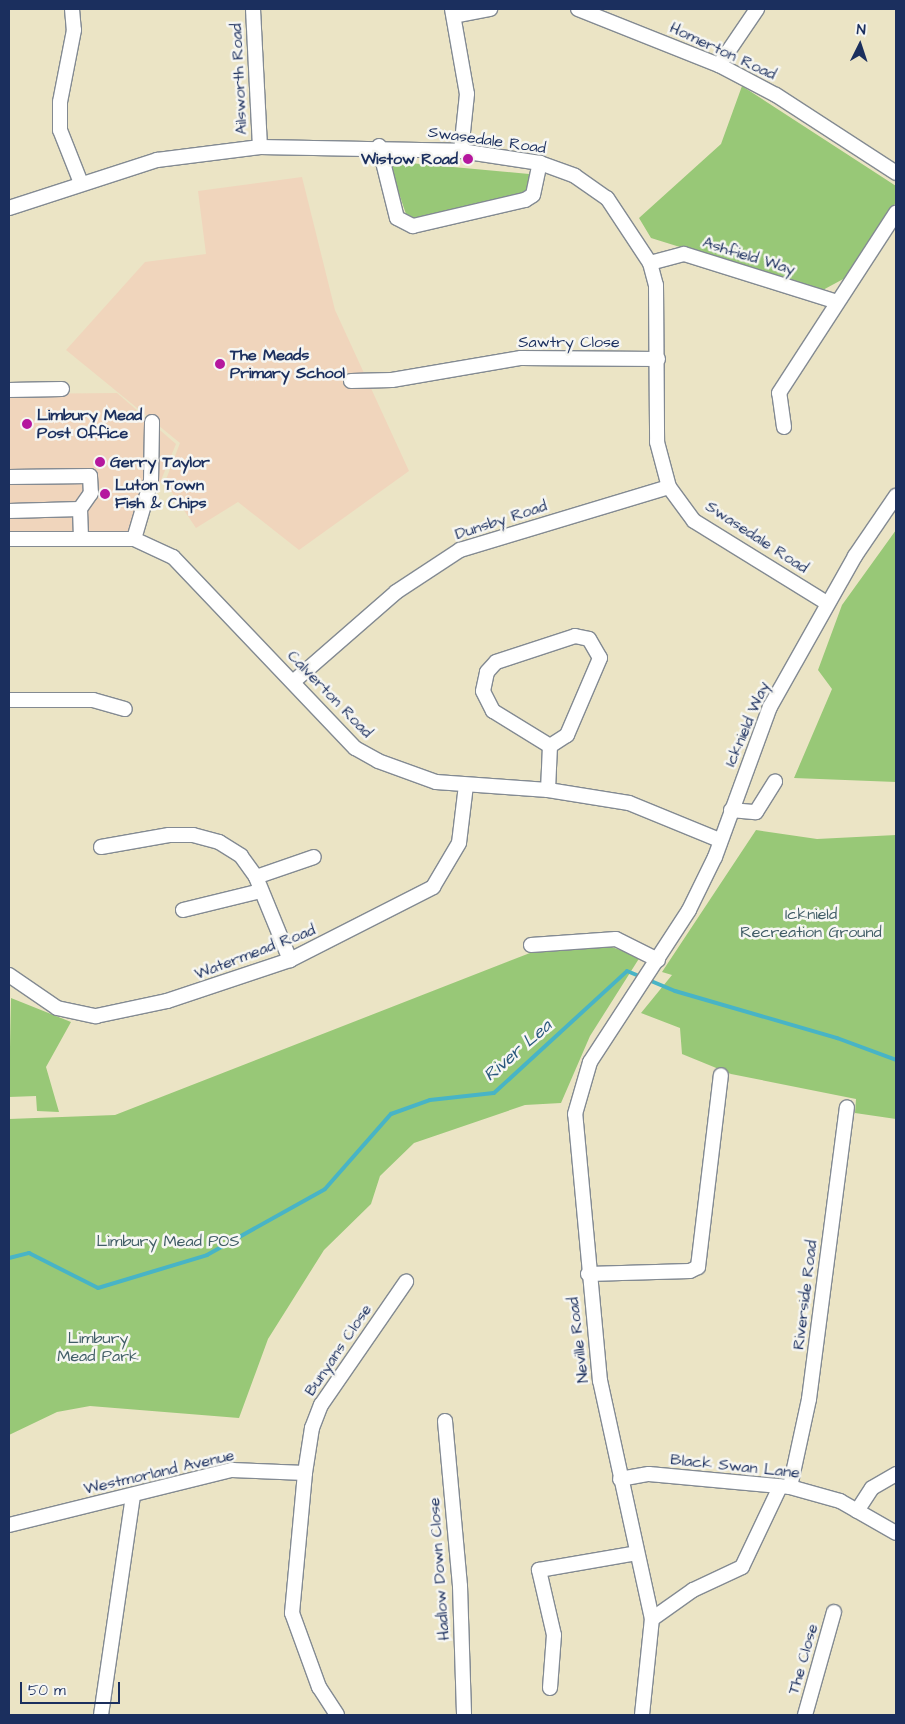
<!DOCTYPE html>
<style>
body{margin:0}
#map{position:relative;width:905px;height:1724px;overflow:hidden;background:#ebe4c5;font-family:"Architects Daughter",sans-serif}
div>[style]{position:absolute}
.built>*{inset:0;background:#f0d5bc}
.green>*{inset:0;background:#98c877}
.stream>*{height:4px;margin:-2px;padding:0 2px;transform-origin:2px;border-radius:2px;background:#48b4c6}
.roads{filter:drop-shadow(1px 0 #838a92) drop-shadow(-1px 0 #838a92) drop-shadow(0 1px #838a92) drop-shadow(0 -1px #838a92)}
.minor>*{height:14px;margin:-7px;padding:0 7px;transform-origin:7px;border-radius:7px;background:#fff}
.dots>*{width:14px;height:14px;translate:-50% -50%;box-sizing:border-box;border:2px solid #f6f6f2;border-radius:50%}
span{translate:-50% -50%;white-space:nowrap;text-align:center;line-height:1.15;-webkit-text-stroke:5px #f6f6f2;paint-order:stroke}
.street-label{font-size:16px;color:#1b2f5e}
.poi-label{font-size:16px;color:#1b2f5e;font-weight:700}
.right{translate:-100% -50%;text-align:right}
.left{translate:0 -50%;text-align:left}
.park-label{font-size:16px;color:#405d66}
.water-label{font-size:18px;color:#28577d;font-style:italic}
.frame{position:absolute;inset:0;border:10px solid #1b2f5e;pointer-events:none}
.north{position:absolute;left:835px;top:20px;width:50px;height:50px;-webkit-text-stroke:4px #f6f6f2;paint-order:stroke;rotate:4deg;font-size:14px;font-weight:700;line-height:20px;text-align:center;color:#1b2f5e}
.north::after{content:'';display:block;margin:auto;width:18px;height:22px;background:#1b2f5e;clip-path:polygon(50% 0,100% 100%,50% 72%,0 100%)}
.scale{position:absolute;left:20px;top:1682px;width:100px;height:22px;box-sizing:border-box;border:2px solid #1b2f5e;border-top:0;padding-left:6px;font-size:15px;line-height:18px;white-space:nowrap;color:#1b2f5e;-webkit-text-stroke:4px #f6f6f2;paint-order:stroke}
</style>
<div id="map">
<div class="built">
<div style="clip-path:polygon(302px 177px,335px 310px,409px 471px,299px 550px,238px 502px,196px 528px,165px 482px,180px 443px,66px 350px,145px 262px,206px 254px,198px 191px)"></div>
<div style="clip-path:polygon(117px 393px,176px 444px,139px 533px,9px 532px,9px 394px)"></div>
</div>
<div class="green">
<div style="clip-path:polygon(742px 86px,896px 186px,896px 202px,847px 277px,821px 291px,651px 238px,639px 218px,721px 144px)"></div>
<div style="clip-path:polygon(388px 161px,529px 174px,529px 193px,408px 220px)"></div>
<div style="clip-path:polygon(896px 530px,896px 782px,794px 778px,832px 689px,818px 670px,842px 605px)"></div>
<div style="clip-path:polygon(756px 830px,817px 839px,896px 835px,896px 1119px,855px 1113px,856px 1099px,731px 1074px,682px 1054px,680px 1028px,641px 1013px,672px 975px,662px 972px)"></div>
<div style="clip-path:polygon(606px 945px,640px 957px,590px 1036px,561px 1103px,525px 1105px,414px 1143px,380px 1176px,371px 1204px,324px 1250px,268px 1339px,239px 1418px,90px 1406px,57px 1412px,9px 1435px,9px 1119px,115px 1115px,530px 953px)"></div>
<div style="clip-path:polygon(11px 998px,71px 1022px,46px 1067px,59px 1112px,37px 1111px,36px 1096px,9px 1097px)"></div>
</div>
<div class="stream">
<div style="left:9px;top:1258px;width:21px;rotate:-14deg"></div>
<div style="left:29px;top:1253px;width:77px;rotate:26.9deg"></div>
<div style="left:98px;top:1288px;width:114px;rotate:-16.8deg"></div>
<div style="left:207px;top:1255px;width:135px;rotate:-29.2deg"></div>
<div style="left:325px;top:1189px;width:100px;rotate:-48.7deg"></div>
<div style="left:391px;top:1114px;width:41px;rotate:-19.7deg"></div>
<div style="left:430px;top:1100px;width:64px;rotate:-6.2deg"></div>
<div style="left:494px;top:1093px;width:180px;rotate:-42.5deg"></div>
<div style="left:627px;top:971px;width:52px;rotate:22.6deg"></div>
<div style="left:675px;top:991px;width:169px;rotate:16.2deg"></div>
<div style="left:837px;top:1038px;width:63px;rotate:20.4deg"></div>
</div>
<div class="roads">
<div class="minor">
<div style="left:72px;top:9px;width:21px;rotate:85deg"></div>
<div style="left:74px;top:30px;width:73px;rotate:101deg"></div>
<div style="left:60px;top:102px;width:28px;rotate:90deg"></div>
<div style="left:60px;top:130px;width:57px;rotate:68.4deg"></div>
<div style="left:253px;top:9px;width:138px;rotate:87.1deg"></div>
<div style="left:452px;top:9px;width:86px;rotate:80deg"></div>
<div style="left:467px;top:94px;width:57px;rotate:96deg"></div>
<div style="left:578px;top:9px;width:152px;rotate:21.7deg"></div>
<div style="left:719px;top:65px;width:64px;rotate:27.8deg"></div>
<div style="left:776px;top:95px;width:143px;rotate:33deg"></div>
<div style="left:454px;top:16px;width:37px;rotate:-11deg"></div>
<div style="left:719px;top:65px;width:68px;rotate:-55.8deg"></div>
<div style="left:379px;top:146px;width:74px;rotate:76deg"></div>
<div style="left:397px;top:218px;width:18px;rotate:27deg"></div>
<div style="left:413px;top:226px;width:115px;rotate:-13.1deg"></div>
<div style="left:525px;top:200px;width:9px;rotate:-32deg"></div>
<div style="left:533px;top:195px;width:33px;rotate:-78deg"></div>
<div style="left:9px;top:208px;width:156px;rotate:-18deg"></div>
<div style="left:157px;top:160px;width:104px;rotate:-7.2deg"></div>
<div style="left:260px;top:147px;width:201px;rotate:1.1deg"></div>
<div style="left:461px;top:151px;width:80px;rotate:8.6deg"></div>
<div style="left:540px;top:163px;width:37px;rotate:20deg"></div>
<div style="left:575px;top:176px;width:39px;rotate:35deg"></div>
<div style="left:607px;top:198px;width:78px;rotate:56.5deg"></div>
<div style="left:650px;top:263px;width:23px;rotate:75deg"></div>
<div style="left:656px;top:285px;width:157px;rotate:89.6deg"></div>
<div style="left:657px;top:442px;width:47px;rotate:75.1deg"></div>
<div style="left:669px;top:487px;width:42px;rotate:53.7deg"></div>
<div style="left:694px;top:521px;width:156px;rotate:31.7deg"></div>
<div style="left:650px;top:263px;width:35px;rotate:-15deg"></div>
<div style="left:684px;top:254px;width:160px;rotate:17.4deg"></div>
<div style="left:351px;top:381px;width:41px;rotate:-1.4deg"></div>
<div style="left:392px;top:380px;width:131px;rotate:-9.7deg"></div>
<div style="left:521px;top:358px;width:137px;rotate:0.4deg"></div>
<div style="left:9px;top:390px;width:53px;rotate:-1.1deg"></div>
<div style="left:784px;top:427px;width:34px;rotate:-98deg"></div>
<div style="left:779px;top:393px;width:215px;rotate:-57deg"></div>
<div style="left:9px;top:477px;width:81px;rotate:-0.7deg"></div>
<div style="left:90px;top:476px;width:17px;rotate:87deg"></div>
<div style="left:91px;top:493px;width:19px;rotate:125deg"></div>
<div style="left:80px;top:509px;width:29px;rotate:88deg"></div>
<div style="left:9px;top:511px;width:71px;rotate:-1.6deg"></div>
<div style="left:9px;top:539px;width:125px"></div>
<div style="left:134px;top:539px;width:43px;rotate:24.8deg"></div>
<div style="left:173px;top:557px;width:264px;rotate:46.4deg"></div>
<div style="left:355px;top:748px;width:26px;rotate:29deg"></div>
<div style="left:378px;top:761px;width:62px;rotate:19.9deg"></div>
<div style="left:436px;top:782px;width:112px;rotate:4.1deg"></div>
<div style="left:548px;top:790px;width:82px;rotate:9.1deg"></div>
<div style="left:629px;top:803px;width:97px;rotate:22.3deg"></div>
<div style="left:134px;top:539px;width:60px;rotate:-73.7deg"></div>
<div style="left:151px;top:481px;width:59px;rotate:-89deg"></div>
<div style="left:293px;top:682px;width:137px;rotate:-41.1deg"></div>
<div style="left:396px;top:592px;width:77px;rotate:-33.3deg"></div>
<div style="left:460px;top:550px;width:218px;rotate:-16.8deg"></div>
<div style="left:9px;top:700px;width:84px"></div>
<div style="left:93px;top:700px;width:33px;rotate:16deg"></div>
<div style="left:548px;top:790px;width:44px;rotate:-87.4deg"></div>
<div style="left:550px;top:746px;width:67px;rotate:-148.4deg"></div>
<div style="left:493px;top:711px;width:22px;rotate:-117deg"></div>
<div style="left:483px;top:691px;width:19px;rotate:-78deg"></div>
<div style="left:487px;top:672px;width:13px;rotate:-48deg"></div>
<div style="left:496px;top:662px;width:83px;rotate:-18.2deg"></div>
<div style="left:575px;top:636px;width:14px;rotate:12deg"></div>
<div style="left:589px;top:639px;width:22px;rotate:60deg"></div>
<div style="left:600px;top:658px;width:84px;rotate:113.2deg"></div>
<div style="left:567px;top:735px;width:20px;rotate:147deg"></div>
<div style="left:731px;top:810px;width:25px;rotate:5deg"></div>
<div style="left:756px;top:812px;width:36px;rotate:-58deg"></div>
<div style="left:101px;top:847px;width:69px;rotate:-10deg"></div>
<div style="left:169px;top:835px;width:24px"></div>
<div style="left:193px;top:835px;width:27px;rotate:15deg"></div>
<div style="left:219px;top:842px;width:26px;rotate:32deg"></div>
<div style="left:241px;top:856px;width:26px;rotate:54deg"></div>
<div style="left:256px;top:877px;width:90px;rotate:67.7deg"></div>
<div style="left:256px;top:877px;width:61px;rotate:-19deg"></div>
<div style="left:183px;top:910px;width:80px;rotate:-13.7deg"></div>
<div style="left:531px;top:945px;width:85px;rotate:-4deg"></div>
<div style="left:616px;top:939px;width:47px;rotate:26.6deg"></div>
<div style="left:9px;top:975px;width:58px;rotate:34.5deg"></div>
<div style="left:57px;top:1008px;width:40px;rotate:12deg"></div>
<div style="left:96px;top:1016px;width:73px;rotate:-11.9deg"></div>
<div style="left:167px;top:1001px;width:130px;rotate:-18.4deg"></div>
<div style="left:290px;top:960px;width:161px;rotate:-27deg"></div>
<div style="left:433px;top:887px;width:51px;rotate:-59.4deg"></div>
<div style="left:459px;top:843px;width:58px;rotate:-83.1deg"></div>
<div style="left:588px;top:1274px;width:102px;rotate:-1.7deg"></div>
<div style="left:690px;top:1271px;width:9px;rotate:-27deg"></div>
<div style="left:698px;top:1267px;width:193px;rotate:-83.2deg"></div>
<div style="left:445px;top:1421px;width:166px;rotate:84.8deg"></div>
<div style="left:460px;top:1586px;width:129px;rotate:88.2deg"></div>
<div style="left:305px;top:1473px;width:46px;rotate:-81.2deg"></div>
<div style="left:312px;top:1428px;width:25px;rotate:-69deg"></div>
<div style="left:321px;top:1405px;width:150px;rotate:-55.4deg"></div>
<div style="left:620px;top:1479px;width:29px;rotate:-10deg"></div>
<div style="left:649px;top:1474px;width:142px;rotate:5.3deg"></div>
<div style="left:790px;top:1487px;width:52px;rotate:15.6deg"></div>
<div style="left:840px;top:1501px;width:64px;rotate:29.7deg"></div>
<div style="left:790px;top:1487px;width:90px;rotate:-77.8deg"></div>
<div style="left:809px;top:1399px;width:294px;rotate:-82.6deg"></div>
<div style="left:857px;top:1511px;width:27px;rotate:-57deg"></div>
<div style="left:872px;top:1488px;width:28px;rotate:-30deg"></div>
<div style="left:9px;top:1525px;width:230px;rotate:-13.9deg"></div>
<div style="left:232px;top:1470px;width:73px;rotate:2.4deg"></div>
<div style="left:305px;top:1473px;width:141px;rotate:95.3deg"></div>
<div style="left:292px;top:1613px;width:79px;rotate:70deg"></div>
<div style="left:319px;top:1687px;width:33px;rotate:57deg"></div>
<div style="left:652px;top:1619px;width:50px;rotate:-35.3deg"></div>
<div style="left:693px;top:1590px;width:54px;rotate:-25.1deg"></div>
<div style="left:742px;top:1567px;width:89px;rotate:-64.6deg"></div>
<div style="left:550px;top:1688px;width:53px;rotate:-85.7deg"></div>
<div style="left:554px;top:1635px;width:67px;rotate:-103deg"></div>
<div style="left:539px;top:1570px;width:99px;rotate:-9.8deg"></div>
<div style="left:101px;top:1715px;width:222px;rotate:-81.7deg"></div>
<div style="left:642px;top:1715px;width:97px;rotate:-84.1deg"></div>
<div style="left:652px;top:1619px;width:244px;rotate:-102.3deg"></div>
<div style="left:600px;top:1381px;width:268px;rotate:-95.3deg"></div>
<div style="left:575px;top:1114px;width:54px;rotate:-73.9deg"></div>
<div style="left:590px;top:1062px;width:181px;rotate:-56.9deg"></div>
<div style="left:689px;top:910px;width:59px;rotate:-63.9deg"></div>
<div style="left:715px;top:857px;width:160px;rotate:-69.9deg"></div>
<div style="left:770px;top:707px;width:173px;rotate:-60.6deg"></div>
<div style="left:855px;top:556px;width:73px;rotate:-55.7deg"></div>
<div style="left:805px;top:1715px;width:107px;rotate:-74.3deg"></div>
</div>
</div>
<div class="dots">
<div style="left:468px;top:159px;background:#b5179e"></div>
<div style="left:220px;top:364px;background:#b5179e"></div>
<div style="left:27px;top:424px;background:#b5179e"></div>
<div style="left:100px;top:462px;background:#b5179e"></div>
<div style="left:105px;top:494px;background:#b5179e"></div>
</div>
<div class="street-label">
<span style="left:723px;top:51px;rotate:25deg">Homerton Road</span>
<span style="left:239px;top:79px;rotate:-93deg">Ailsworth Road</span>
<span style="left:487px;top:140px;rotate:8deg">Swasedale Road</span>
<span style="left:749px;top:256px;rotate:17deg">Ashfield Way</span>
<span style="left:569px;top:342px">Sawtry Close</span>
<span style="left:501px;top:520px;rotate:-18deg">Dunsby Road</span>
<span style="left:757px;top:537px;rotate:33deg">Swasedale Road</span>
<span style="left:330px;top:694px;rotate:46deg">Calverton Road</span>
<span style="left:747px;top:724px;rotate:-67deg">Icknield Way</span>
<span style="left:255px;top:952px;rotate:-21deg">Watermead Road</span>
<span style="left:805px;top:1295px;rotate:-83deg">Riverside Road</span>
<span style="left:578px;top:1340px;rotate:-97deg">Neville Road</span>
<span style="left:338px;top:1350px;rotate:-56deg">Bunyans Close</span>
<span style="left:735px;top:1466px;rotate:6deg">Black Swan Lane</span>
<span style="left:159px;top:1472px;rotate:-13deg">Westmorland Avenue</span>
<span style="left:439px;top:1569px;rotate:-94deg">Hadlow Down Close</span>
<span style="left:803px;top:1659px;rotate:-74deg">The Close</span>
</div>
<div class="poi-label">
<span class="right" style="left:458px;top:159px">Wistow Road</span>
<span class="left" style="left:230px;top:364px">The Meads<br>Primary School</span>
<span class="left" style="left:37px;top:424px">Limbury Mead<br>Post Office</span>
<span class="left" style="left:110px;top:462px">Gerry Taylor</span>
<span class="left" style="left:115px;top:494px">Luton Town<br>Fish &amp; Chips</span>
</div>
<div class="park-label">
<span style="left:811px;top:923px">Icknield<br>Recreation Ground</span>
<span style="left:168px;top:1241px">Limbury Mead POS</span>
<span style="left:98px;top:1347px">Limbury<br>Mead Park</span>
</div>
<div class="water-label">
<span style="left:518px;top:1051px;rotate:-41deg">River Lea</span>
</div>
<div class="frame"></div>
<div class="north">N</div>
<div class="scale">50 m</div>
</div>
